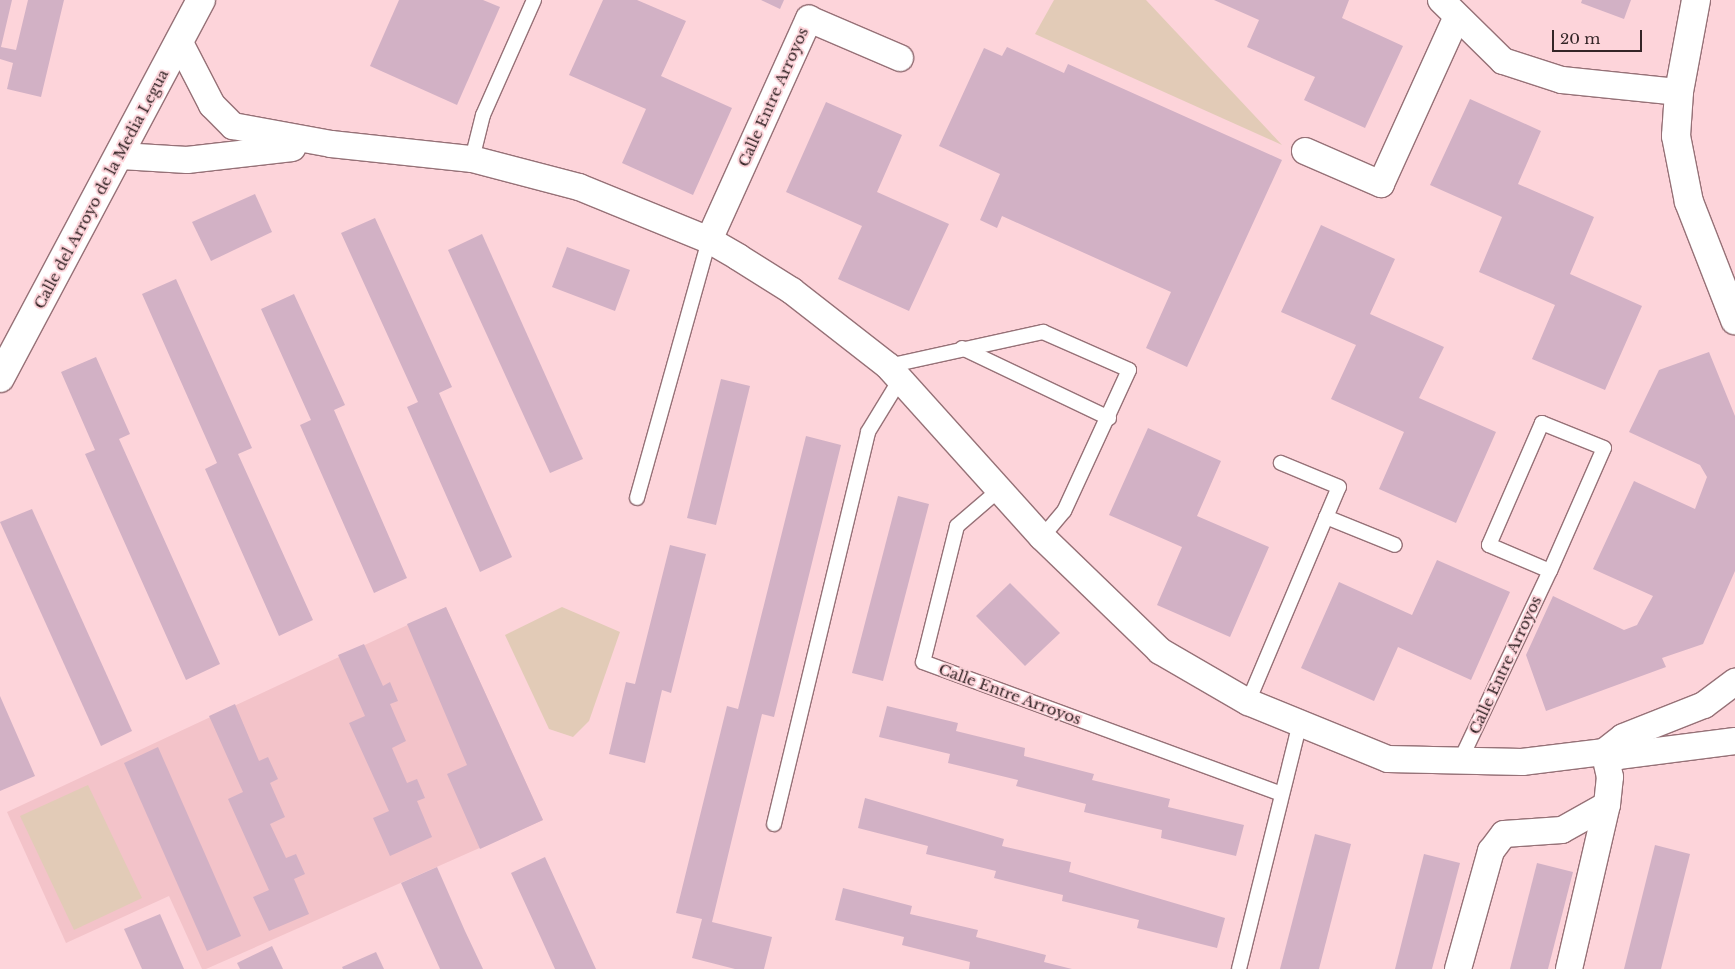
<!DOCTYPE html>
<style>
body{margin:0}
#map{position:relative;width:1735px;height:969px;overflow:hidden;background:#fdd4da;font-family:"Libre Baskerville",serif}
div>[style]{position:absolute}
.built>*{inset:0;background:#f3c3c9}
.green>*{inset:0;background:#e2cbb7}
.building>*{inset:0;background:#d2b1c5}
.roads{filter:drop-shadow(1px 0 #967177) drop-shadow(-1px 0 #967177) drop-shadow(0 1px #967177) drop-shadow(0 -1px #967177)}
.service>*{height:14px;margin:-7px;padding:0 7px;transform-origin:7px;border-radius:7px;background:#fff}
.minor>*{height:26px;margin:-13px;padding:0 13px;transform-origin:13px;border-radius:13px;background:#fff}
.tertiary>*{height:28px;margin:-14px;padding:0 14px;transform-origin:14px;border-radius:14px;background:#fff}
span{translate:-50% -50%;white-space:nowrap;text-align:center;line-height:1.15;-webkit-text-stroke:4px #fdd4da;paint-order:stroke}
.street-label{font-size:15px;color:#342527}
.scale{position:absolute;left:1552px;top:30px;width:90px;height:22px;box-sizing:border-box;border:2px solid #342527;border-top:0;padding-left:6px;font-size:15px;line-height:18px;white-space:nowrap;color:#342527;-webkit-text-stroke:4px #fdd4da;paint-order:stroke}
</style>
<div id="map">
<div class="built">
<div style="clip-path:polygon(446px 607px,543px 820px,206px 969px,202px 969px,169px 896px,66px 943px,7px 812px)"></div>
</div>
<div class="green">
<div style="clip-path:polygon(1054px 0,1146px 0,1282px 145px,1035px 34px)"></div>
<div style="clip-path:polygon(562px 607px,620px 632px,589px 721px,573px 737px,549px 729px,505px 635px)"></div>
<div style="clip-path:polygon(88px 785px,142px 898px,74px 930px,20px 816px)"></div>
</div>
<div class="building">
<div style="clip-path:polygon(0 0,12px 0,1px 47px,16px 50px,28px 0,64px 0,41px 97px,7px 89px,13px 63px,0 59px)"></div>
<div style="clip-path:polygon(399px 0,483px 0,500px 7px,457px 105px,370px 66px)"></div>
<div style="clip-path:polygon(603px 0,637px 0,686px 21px,661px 76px,732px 108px,693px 195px,622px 163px,646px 109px,569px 75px)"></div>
<div style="clip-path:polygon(761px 0,784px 0,780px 9px)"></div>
<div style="clip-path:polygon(1214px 0,1349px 0,1342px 18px,1403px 46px,1365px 128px,1304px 100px,1315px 77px,1247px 47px,1259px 20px)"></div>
<div style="clip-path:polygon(1582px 0,1631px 0,1624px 19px,1581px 3px)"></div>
<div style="clip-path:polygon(1007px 47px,1064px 73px,1068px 64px,1282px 160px,1187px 367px,1146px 348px,1171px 292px,1002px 216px,997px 228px,980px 220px,1000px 174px,939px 146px,984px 48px,1002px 56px)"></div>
<div style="clip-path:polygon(1470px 99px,1541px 131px,1518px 184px,1594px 217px,1570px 274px,1642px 306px,1605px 390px,1532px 359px,1555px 305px,1479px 272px,1502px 217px,1430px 185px)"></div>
<div style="clip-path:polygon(826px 102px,902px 135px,877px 192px,949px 224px,909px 311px,838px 279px,862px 226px,786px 192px)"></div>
<div style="clip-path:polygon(255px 194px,272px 232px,211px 261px,192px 222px)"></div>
<div style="clip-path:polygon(375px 218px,452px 387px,439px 393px,512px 557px,480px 572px,407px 407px,418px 402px,341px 233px)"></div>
<div style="clip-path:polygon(1321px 225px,1395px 259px,1370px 314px,1444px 347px,1419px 398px,1496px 432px,1456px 523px,1379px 489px,1404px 432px,1331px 399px,1356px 345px,1281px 312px)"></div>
<div style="clip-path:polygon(482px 234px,583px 459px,550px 473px,448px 250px)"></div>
<div style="clip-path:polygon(567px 247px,630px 270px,615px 311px,552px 287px)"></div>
<div style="clip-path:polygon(176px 279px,252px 448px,238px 454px,313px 620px,279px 636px,205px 469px,217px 463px,142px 294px)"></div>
<div style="clip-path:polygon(294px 294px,345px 405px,334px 410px,407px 578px,374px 593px,300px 425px,311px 420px,261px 309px)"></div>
<div style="clip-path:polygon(1709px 352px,1735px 416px,1735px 571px,1703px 644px,1662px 658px,1666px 667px,1546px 711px,1526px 655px,1553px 596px,1624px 630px,1637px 625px,1653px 596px,1593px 569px,1634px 481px,1695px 509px,1707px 477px,1700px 465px,1629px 432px,1659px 370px)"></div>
<div style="clip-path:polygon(96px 357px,130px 434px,119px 439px,220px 664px,186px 680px,85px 454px,95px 450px,61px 372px)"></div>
<div style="clip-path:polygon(721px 379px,750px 386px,716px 525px,687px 518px)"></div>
<div style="clip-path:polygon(1148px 428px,1221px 461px,1197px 516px,1269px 547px,1230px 637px,1157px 605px,1182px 547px,1109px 515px)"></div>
<div style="clip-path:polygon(806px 436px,841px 445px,774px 717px,762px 714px,712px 922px,772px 937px,764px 969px,735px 969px,692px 958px,702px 919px,676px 913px,727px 706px,738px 709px)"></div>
<div style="clip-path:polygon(898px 496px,929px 504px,883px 681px,852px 673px)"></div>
<div style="clip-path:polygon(32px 509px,132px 731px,101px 746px,0 522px)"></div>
<div style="clip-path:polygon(670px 545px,706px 554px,671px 693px,662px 690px,645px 763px,609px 754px,626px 682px,635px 684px)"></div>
<div style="clip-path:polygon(1437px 560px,1510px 592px,1471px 680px,1398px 647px,1374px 701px,1301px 668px,1339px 582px,1412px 615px)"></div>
<div style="clip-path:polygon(1010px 583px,1060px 633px,1025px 666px,976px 616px)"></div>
<div style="clip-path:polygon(446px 607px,543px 820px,480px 849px,447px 774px,467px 765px,407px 624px)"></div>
<div style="clip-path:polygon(364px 644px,383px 686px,390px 682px,398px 701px,390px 704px,406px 741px,392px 748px,407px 783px,417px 779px,425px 798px,417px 801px,432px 837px,390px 856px,373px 818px,389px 811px,349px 723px,365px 716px,338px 655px)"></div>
<div style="clip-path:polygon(0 696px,35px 776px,0 791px)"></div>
<div style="clip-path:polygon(235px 704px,259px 761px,268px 757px,278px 779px,270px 783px,285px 817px,270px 824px,286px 858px,296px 854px,305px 874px,294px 879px,309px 914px,269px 931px,253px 897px,269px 890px,228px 799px,243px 792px,209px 716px)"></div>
<div style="clip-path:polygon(887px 706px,958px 723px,956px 731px,1025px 748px,1024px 756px,1094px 774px,1092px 780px,1170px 799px,1168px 807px,1244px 825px,1236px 856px,1161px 838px,1162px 830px,1084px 812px,1086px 804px,1016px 786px,1018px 780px,948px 763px,950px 754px,879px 737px)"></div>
<div style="clip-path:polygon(158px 747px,241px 936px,207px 951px,124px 763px)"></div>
<div style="clip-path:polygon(865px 798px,1004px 839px,1002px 846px,1071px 862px,1069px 872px,1225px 918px,1217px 948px,1137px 928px,1139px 920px,1062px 901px,1063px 895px,994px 878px,996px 871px,926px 854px,928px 846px,858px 828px)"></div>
<div style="clip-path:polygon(1315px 834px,1351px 844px,1319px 969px,1280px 969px)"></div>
<div style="clip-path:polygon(1655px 845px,1690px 854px,1661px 969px,1624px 969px)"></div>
<div style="clip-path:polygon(1424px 854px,1460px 863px,1432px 969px,1395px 969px)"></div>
<div style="clip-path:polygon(545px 857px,575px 923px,596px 969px,555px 969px,541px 938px,511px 873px)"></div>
<div style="clip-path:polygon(1537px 863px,1573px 872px,1548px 969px,1510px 969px)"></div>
<div style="clip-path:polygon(437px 867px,465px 931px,483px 969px,440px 969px,430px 947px,401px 883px)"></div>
<div style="clip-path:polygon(843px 888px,912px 906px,910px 914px,978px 930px,976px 937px,1046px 955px,1044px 962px,1072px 969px,969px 969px,970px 962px,902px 945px,904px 937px,835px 920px)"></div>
<div style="clip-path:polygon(160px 914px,184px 969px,142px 969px,124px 929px)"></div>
<div style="clip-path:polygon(272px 946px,283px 969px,240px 969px,237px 963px)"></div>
<div style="clip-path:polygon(376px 952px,384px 969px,343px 969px,342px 967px)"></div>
</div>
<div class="roads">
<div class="service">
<div style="left:472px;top:159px;width:45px;rotate:-76deg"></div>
<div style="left:483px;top:115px;width:126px;rotate:-66.1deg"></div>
<div style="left:962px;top:348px;width:163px;rotate:25.5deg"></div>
<div style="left:888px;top:366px;width:159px;rotate:-12.4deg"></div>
<div style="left:1043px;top:332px;width:94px;rotate:23.8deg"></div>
<div style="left:1129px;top:370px;width:155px;rotate:114.7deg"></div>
<div style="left:1064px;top:511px;width:34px;rotate:130deg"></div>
<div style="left:1000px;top:489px;width:57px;rotate:139.3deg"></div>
<div style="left:957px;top:526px;width:140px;rotate:104deg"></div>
<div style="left:923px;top:662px;width:382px;rotate:20.2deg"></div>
<div style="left:637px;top:498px;width:268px;rotate:-74.4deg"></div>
<div style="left:1326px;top:517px;width:74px;rotate:22.1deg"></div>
<div style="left:1248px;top:702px;width:233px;rotate:-67.1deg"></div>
<div style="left:1339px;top:487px;width:63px;rotate:-157.5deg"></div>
<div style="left:1461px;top:759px;width:208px;rotate:-64.7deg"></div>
<div style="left:1550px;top:571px;width:134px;rotate:-66.3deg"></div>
<div style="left:1604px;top:448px;width:67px;rotate:-158deg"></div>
<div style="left:1542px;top:423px;width:133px;rotate:113.5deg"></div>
<div style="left:1489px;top:545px;width:66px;rotate:23.1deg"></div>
<div style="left:774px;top:824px;width:403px;rotate:-76.5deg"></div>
<div style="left:868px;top:432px;width:63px;rotate:-58.6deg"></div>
<div style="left:1239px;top:969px;width:253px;rotate:-76.1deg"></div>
</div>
<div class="minor">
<div style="left:1441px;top:0;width:87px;rotate:44.5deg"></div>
<div style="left:1503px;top:61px;width:62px;rotate:17.9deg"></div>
<div style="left:1562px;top:80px;width:118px;rotate:5.9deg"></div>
<div style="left:179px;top:41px;width:72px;rotate:62.7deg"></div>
<div style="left:212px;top:105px;width:30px;rotate:45deg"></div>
<div style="left:233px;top:126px;width:100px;rotate:10.4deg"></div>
<div style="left:331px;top:144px;width:142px;rotate:6.1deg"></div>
<div style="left:472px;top:159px;width:111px;rotate:14.7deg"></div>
<div style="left:579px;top:187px;width:140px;rotate:22.2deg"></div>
<div style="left:709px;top:240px;width:34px;rotate:30deg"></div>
<div style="left:738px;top:257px;width:64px;rotate:32.2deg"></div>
<div style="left:792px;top:291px;width:122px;rotate:38deg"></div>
<div style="left:888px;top:366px;width:230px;rotate:48deg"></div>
<div style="left:1042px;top:537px;width:164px;rotate:44deg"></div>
<div style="left:1160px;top:651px;width:102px;rotate:30.1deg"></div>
<div style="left:1248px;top:702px;width:151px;rotate:22.2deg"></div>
<div style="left:1388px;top:759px;width:134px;rotate:1.3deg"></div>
<div style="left:1522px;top:762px;width:83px;rotate:-7deg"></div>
<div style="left:1604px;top:752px;width:15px;rotate:16deg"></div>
<div style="left:1618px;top:756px;width:118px;rotate:-7.3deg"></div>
<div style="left:1305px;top:151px;width:83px;rotate:23.5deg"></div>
<div style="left:1381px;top:184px;width:181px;rotate:-65.6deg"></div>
<div style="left:121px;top:156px;width:66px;rotate:3.5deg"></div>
<div style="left:187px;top:160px;width:106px;rotate:-6.5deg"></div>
<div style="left:709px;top:240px;width:243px;rotate:-65.7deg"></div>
<div style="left:809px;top:19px;width:99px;rotate:23.2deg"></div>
<div style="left:1604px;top:752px;width:24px;rotate:-38deg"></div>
<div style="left:1623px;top:737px;width:87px;rotate:-21.6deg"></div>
<div style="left:1704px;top:705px;width:39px;rotate:-37deg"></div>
<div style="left:1458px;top:969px;width:123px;rotate:-74.4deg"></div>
<div style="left:1491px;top:851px;width:21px;rotate:-53deg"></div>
<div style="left:1504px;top:834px;width:58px;rotate:-3.9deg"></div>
<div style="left:1562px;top:830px;width:51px;rotate:-29.1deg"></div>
<div style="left:1569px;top:969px;width:168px;rotate:-77deg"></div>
<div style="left:1607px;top:805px;width:28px;rotate:-84deg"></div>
<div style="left:1610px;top:777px;width:26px;rotate:-103deg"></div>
</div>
<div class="tertiary">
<div style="left:1696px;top:0;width:94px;rotate:100.5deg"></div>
<div style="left:1679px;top:92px;width:44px;rotate:93.9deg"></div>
<div style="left:1676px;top:136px;width:67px;rotate:78.9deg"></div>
<div style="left:1689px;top:202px;width:127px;rotate:68.7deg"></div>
<div style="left:0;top:378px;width:428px;rotate:-62deg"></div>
</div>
</div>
<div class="street-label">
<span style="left:773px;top:97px;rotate:-66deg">Calle Entre Arroyos</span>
<span style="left:101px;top:189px;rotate:-62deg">Calle del Arroyo de la Media Legua</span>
<span style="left:1505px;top:665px;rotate:-65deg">Calle Entre Arroyos</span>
<span style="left:1010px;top:694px;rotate:20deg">Calle Entre Arroyos</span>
</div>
<div class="scale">20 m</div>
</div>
